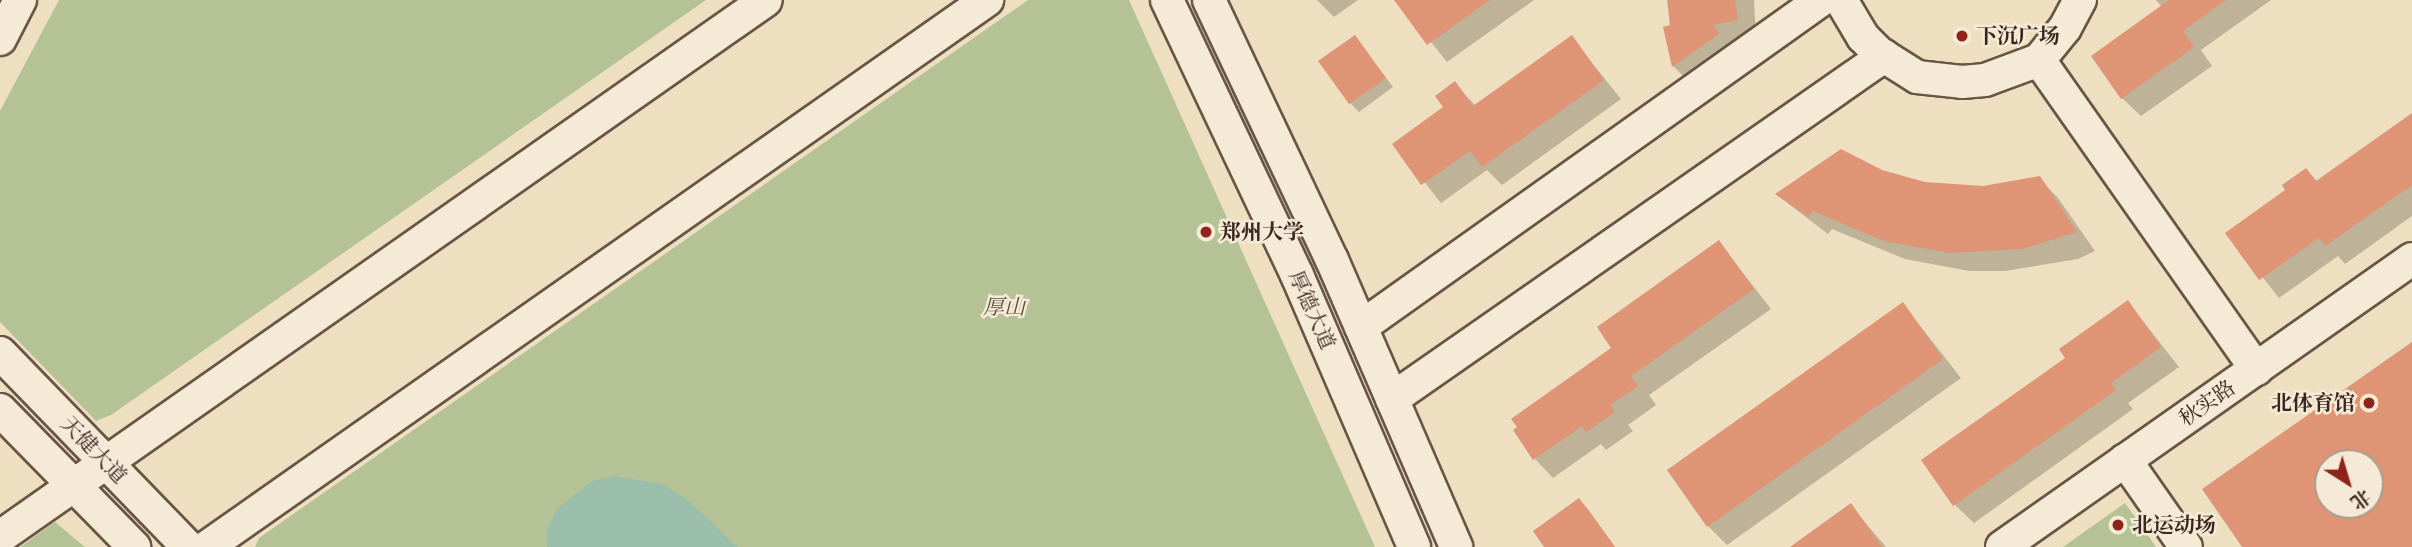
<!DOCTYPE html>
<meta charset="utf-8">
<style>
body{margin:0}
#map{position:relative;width:2412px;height:547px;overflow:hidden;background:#eedfc0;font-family:"IM FELL French Canon","Noto Serif SC",serif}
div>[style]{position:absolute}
.green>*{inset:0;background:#b5c295}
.water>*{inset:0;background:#9bbdac}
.shadow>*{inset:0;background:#0003}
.building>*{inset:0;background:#de9475}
.roads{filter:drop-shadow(2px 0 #685546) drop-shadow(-2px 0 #685546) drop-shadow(0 2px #685546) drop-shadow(0 -2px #685546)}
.minor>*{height:32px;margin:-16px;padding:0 16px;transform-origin:16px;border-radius:16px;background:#f4ead6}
.dots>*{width:19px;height:19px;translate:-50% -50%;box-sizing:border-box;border:4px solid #f4ead6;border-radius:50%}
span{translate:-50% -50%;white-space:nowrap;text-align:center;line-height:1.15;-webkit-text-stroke:5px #f4ead6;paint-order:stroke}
.poi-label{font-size:21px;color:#3c271e;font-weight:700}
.left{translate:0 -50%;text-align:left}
.right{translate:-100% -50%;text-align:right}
.park-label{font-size:21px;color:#5a4e3c;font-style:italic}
.street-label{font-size:21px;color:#3c271e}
.north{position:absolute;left:2314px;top:449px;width:70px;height:70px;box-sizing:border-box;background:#f4ead6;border:2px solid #aa9c8c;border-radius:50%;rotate:143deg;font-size:19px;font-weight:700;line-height:28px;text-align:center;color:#3c271e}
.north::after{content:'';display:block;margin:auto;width:24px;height:32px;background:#8f2418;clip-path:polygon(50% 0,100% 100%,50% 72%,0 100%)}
</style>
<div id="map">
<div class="green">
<div style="clip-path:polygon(59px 0,706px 0,111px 415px,96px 421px,0 322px,0 111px)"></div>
<div style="clip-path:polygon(1028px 0,1129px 0,1375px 547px,255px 547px,259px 538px)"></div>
<div style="clip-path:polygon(2125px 503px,2156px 547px,2063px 547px)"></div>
<div style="clip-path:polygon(55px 522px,85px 547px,20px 547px)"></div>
</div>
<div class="water">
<div style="clip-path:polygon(614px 476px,662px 484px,688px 500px,737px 547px,547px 547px,546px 533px,556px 510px,592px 481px)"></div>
</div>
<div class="shadow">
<div style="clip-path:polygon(1317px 0,1358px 0,1334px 17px)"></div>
<div style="clip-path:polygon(1397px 0,1534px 0,1447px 62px)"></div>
<div style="clip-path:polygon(1670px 0,1754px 0,1756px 38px,1730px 44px,1736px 54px,1692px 85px,1673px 66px,1665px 28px,1672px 26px)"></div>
<div style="clip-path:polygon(2156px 0,2271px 0,2201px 50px,2212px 66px,2141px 116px,2122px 98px,2162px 7px)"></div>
<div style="clip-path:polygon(1355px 37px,1393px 87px,1359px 112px,1350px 103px)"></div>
<div style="clip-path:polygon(1572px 38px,1621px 99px,1502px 185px,1487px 170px,1441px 203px,1394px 144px,1445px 107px,1455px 84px,1476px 106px)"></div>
<div style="clip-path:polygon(2412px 115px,2412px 216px,2345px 264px,2338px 256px,2279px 298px,2228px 233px,2288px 190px,2306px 170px,2318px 182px)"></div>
<div style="clip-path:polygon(1881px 171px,1925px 184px,1983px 188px,2039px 178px,2058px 198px,2095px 251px,2078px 259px,2005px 271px,1969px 271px,1905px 259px,1832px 229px,1828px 234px,1777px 195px)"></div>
<div style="clip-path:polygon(1719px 242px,1771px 309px,1649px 395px,1656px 405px,1628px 425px,1633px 431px,1606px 450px,1601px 444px,1553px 478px,1535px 459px,1614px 348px)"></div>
<div style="clip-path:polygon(2128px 302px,2179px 367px,2128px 403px,2133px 409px,1974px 523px,1955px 505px,2068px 358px)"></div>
<div style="clip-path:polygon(1903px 304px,1961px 378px,1727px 545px,1708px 526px)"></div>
<div style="clip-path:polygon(1579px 500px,1588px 509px,1615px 547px,1546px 547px)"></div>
<div style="clip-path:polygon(1851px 506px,1886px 547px,1793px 547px)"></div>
</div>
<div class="building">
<div style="clip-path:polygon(1394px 0,1490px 0,1427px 45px)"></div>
<div style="clip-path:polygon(1667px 0,1735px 0,1738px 20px,1713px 25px,1719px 34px,1672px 67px,1663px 27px,1670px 25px)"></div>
<div style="clip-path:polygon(2169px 0,2226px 0,2183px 31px,2194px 47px,2121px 99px,2091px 56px)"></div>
<div style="clip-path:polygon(1355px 35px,1386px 78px,1349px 104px,1318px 61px)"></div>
<div style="clip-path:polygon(1572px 35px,1604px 80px,1482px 167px,1470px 151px,1421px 185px,1392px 144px,1443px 107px,1435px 96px,1455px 81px,1473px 106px)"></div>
<div style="clip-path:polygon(2412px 113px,2412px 185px,2325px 246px,2319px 238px,2259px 280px,2225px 233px,2285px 190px,2282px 185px,2306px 168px,2316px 181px)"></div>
<div style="clip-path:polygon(1841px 149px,1882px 170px,1925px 182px,1983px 186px,2040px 176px,2077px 232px,2022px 249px,1949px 253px,1884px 241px,1813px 211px,1809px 217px,1775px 194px)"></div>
<div style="clip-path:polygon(1719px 240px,1754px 289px,1631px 376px,1638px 386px,1610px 405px,1615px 412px,1586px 432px,1582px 426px,1533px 460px,1513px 430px,1517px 427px,1511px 419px,1611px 348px,1597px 327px)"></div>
<div style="clip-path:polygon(2128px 300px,2161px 347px,2111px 383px,2116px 390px,1953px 506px,1921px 460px,2065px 358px,2059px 349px)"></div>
<div style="clip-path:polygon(1903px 302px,1943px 359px,1707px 527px,1667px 470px)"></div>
<div style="clip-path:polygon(evenodd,2412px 342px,2412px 547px,2242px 547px,2202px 489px,2412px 342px,2328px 463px,2370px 463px,2370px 505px,2328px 505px,2328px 463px)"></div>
<div style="clip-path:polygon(1579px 498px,1615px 547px,1544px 547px,1533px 531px)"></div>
<div style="clip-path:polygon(1851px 503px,1882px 547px,1790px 547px)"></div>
</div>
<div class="roads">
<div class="minor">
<div style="left:1167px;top:0;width:304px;rotate:64.7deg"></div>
<div style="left:1297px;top:275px;width:296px;rotate:66.7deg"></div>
<div style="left:1209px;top:0;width:288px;rotate:64.7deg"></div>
<div style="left:1332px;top:260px;width:313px;rotate:66.6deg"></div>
<div style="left:1841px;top:0;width:43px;rotate:59.3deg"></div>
<div style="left:1863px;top:37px;width:23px;rotate:45deg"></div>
<div style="left:1879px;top:53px;width:45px;rotate:32.3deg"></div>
<div style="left:1917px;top:77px;width:45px;rotate:6.3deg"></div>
<div style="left:1962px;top:82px;width:23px;rotate:-5deg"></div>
<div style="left:1985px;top:80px;width:58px;rotate:-20.3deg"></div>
<div style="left:2039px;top:60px;width:41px;rotate:-50.9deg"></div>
<div style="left:2065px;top:28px;width:32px;rotate:-62deg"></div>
<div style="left:0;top:39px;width:44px;rotate:-62.9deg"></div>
<div style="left:2039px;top:60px;width:378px;rotate:54.9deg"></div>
<div style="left:1361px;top:327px;width:564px;rotate:-35.41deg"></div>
<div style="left:0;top:353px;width:270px;rotate:45.9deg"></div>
<div style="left:1392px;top:399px;width:600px;rotate:-34.88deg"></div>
<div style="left:0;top:410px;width:192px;rotate:45.6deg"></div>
<div style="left:2125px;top:460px;width:106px;rotate:55deg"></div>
<div style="left:0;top:537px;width:935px;rotate:-35.03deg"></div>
<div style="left:207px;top:547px;width:953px;rotate:-35.04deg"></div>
<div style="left:2002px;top:547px;width:501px;rotate:-35.09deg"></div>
</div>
</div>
<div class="dots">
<div style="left:1962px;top:36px;background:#8f2418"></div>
<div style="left:1206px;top:232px;background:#8f2418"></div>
<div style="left:2369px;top:403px;background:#8f2418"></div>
<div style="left:2118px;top:525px;background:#8f2418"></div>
</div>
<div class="poi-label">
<span class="left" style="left:1976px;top:36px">下沉广场</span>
<span class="left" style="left:1220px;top:232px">郑州大学</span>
<span class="right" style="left:2355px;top:403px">北体育馆</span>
<span class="left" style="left:2132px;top:525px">北运动场</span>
</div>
<div class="park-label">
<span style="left:1004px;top:307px">厚山</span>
</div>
<div class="street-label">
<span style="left:1312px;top:310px;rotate:66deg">厚德大道</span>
<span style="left:2207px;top:403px;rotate:-35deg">秋实路</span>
<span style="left:94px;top:450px;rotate:46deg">天健大道</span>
</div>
<div class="north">北</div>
</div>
